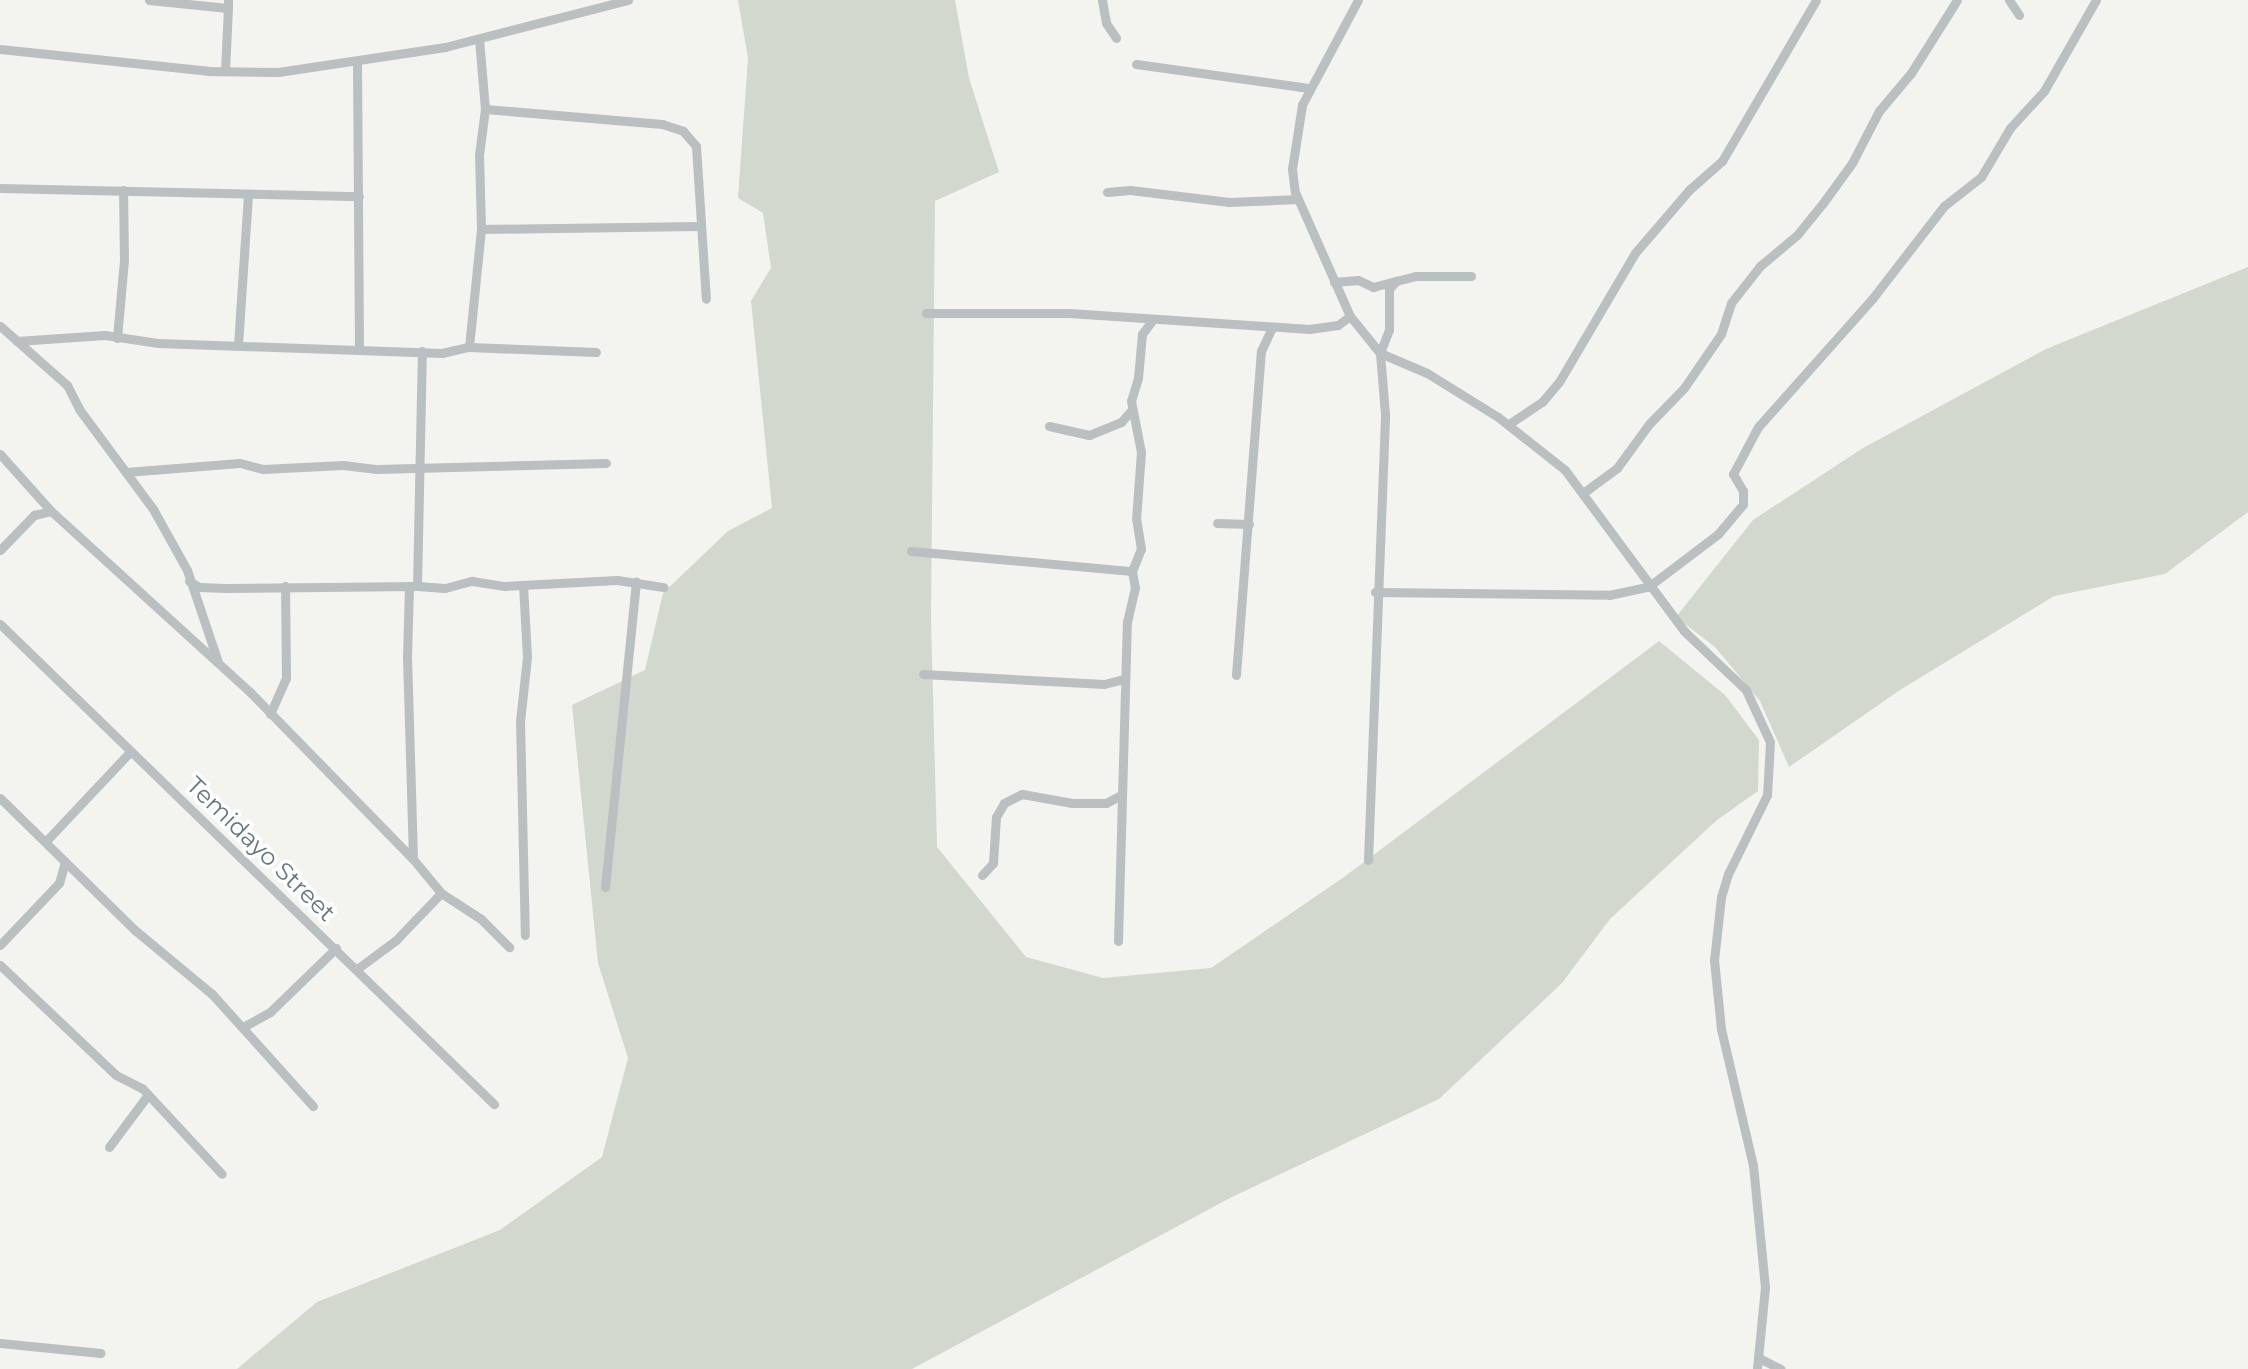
<!DOCTYPE html>
<style>
body{margin:0}
#map{position:relative;width:2248px;height:1369px;overflow:hidden;background:#f3f3ef;font-family:Montserrat,sans-serif}
div>[style]{position:absolute}
.green>*{inset:0;background:#d3d8cf}
.minor>*{height:9px;margin:-4.5px;padding:0 4.5px;transform-origin:4.5px;border-radius:4.5px;background:#babfc1}
span{translate:-50% -50%;white-space:nowrap;text-align:center;line-height:1.15;-webkit-text-stroke:7px #fff;paint-order:stroke}
.street-label{font-size:24px;color:#64767e}
</style>
<div id="map">
<div class="green">
<div style="clip-path:polygon(738px 0,955px 0,969px 78px,999px 172px,935px 201px,931px 619px,937px 847px,1026px 957px,1103px 978px,1211px 968px,1344px 877px,1659px 641px,1725px 695px,1759px 740px,1758px 791px,1717px 820px,1610px 919px,1562px 983px,1439px 1099px,1230px 1198px,912px 1369px,237px 1369px,317px 1302px,500px 1230px,602px 1157px,628px 1058px,598px 963px,572px 705px,645px 670px,663px 593px,728px 531px,772px 508px,751px 301px,771px 268px,763px 213px,738px 198px,748px 58px)"></div>
<div style="clip-path:polygon(2248px 267px,2248px 512px,2165px 574px,2054px 596px,1900px 690px,1789px 767px,1760px 701px,1715px 647px,1676px 617px,1753px 520px,1863px 448px,2046px 349px)"></div>
</div>
<div class="minor">
<div style="left:149px;top:0;width:79px;rotate:5.8deg"></div>
<div style="left:228px;top:8px;width:8px;rotate:-90deg"></div>
<div style="left:1102px;top:0;width:23px;rotate:80deg"></div>
<div style="left:1106px;top:23px;width:18px;rotate:56deg"></div>
<div style="left:1358px;top:0;width:119px;rotate:118.1deg"></div>
<div style="left:1302px;top:105px;width:65px;rotate:98.9deg"></div>
<div style="left:1292px;top:169px;width:23px;rotate:83deg"></div>
<div style="left:1295px;top:192px;width:136px;rotate:66.1deg"></div>
<div style="left:1350px;top:316px;width:48px;rotate:51deg"></div>
<div style="left:1380px;top:353px;width:51px;rotate:23.1deg"></div>
<div style="left:1427px;top:373px;width:84px;rotate:31.8deg"></div>
<div style="left:1498px;top:417px;width:85px;rotate:38.3deg"></div>
<div style="left:1565px;top:470px;width:200px;rotate:53.5deg"></div>
<div style="left:1684px;top:631px;width:86px;rotate:43.6deg"></div>
<div style="left:1746px;top:690px;width:57px;rotate:65.2deg"></div>
<div style="left:1770px;top:742px;width:53px;rotate:93.2deg"></div>
<div style="left:1767px;top:795px;width:88px;rotate:116.3deg"></div>
<div style="left:1728px;top:874px;width:24px;rotate:107deg"></div>
<div style="left:1721px;top:897px;width:63px;rotate:96.3deg"></div>
<div style="left:1714px;top:960px;width:69px;rotate:84.2deg"></div>
<div style="left:1721px;top:1029px;width:140px;rotate:76.8deg"></div>
<div style="left:1753px;top:1165px;width:123px;rotate:84.4deg"></div>
<div style="left:1765px;top:1287px;width:82px;rotate:95.6deg"></div>
<div style="left:2009px;top:0;width:18px;rotate:56deg"></div>
<div style="left:0;top:49px;width:209px;rotate:6deg"></div>
<div style="left:208px;top:71px;width:70px;rotate:0.8deg"></div>
<div style="left:278px;top:72px;width:169px;rotate:-8.5deg"></div>
<div style="left:445px;top:47px;width:189px;rotate:-14.4deg"></div>
<div style="left:357px;top:62px;width:286px;rotate:89.6deg"></div>
<div style="left:1136px;top:64px;width:176px;rotate:7.9deg"></div>
<div style="left:225px;top:71px;width:63px;rotate:-87.3deg"></div>
<div style="left:485px;top:109px;width:178px;rotate:4.8deg"></div>
<div style="left:662px;top:124px;width:22px;rotate:18deg"></div>
<div style="left:683px;top:131px;width:20px;rotate:49deg"></div>
<div style="left:696px;top:146px;width:153px;rotate:86.3deg"></div>
<div style="left:0;top:188px;width:359px;rotate:1.3deg"></div>
<div style="left:1107px;top:192px;width:23px;rotate:-5deg"></div>
<div style="left:1130px;top:190px;width:100px;rotate:6.9deg"></div>
<div style="left:1229px;top:202px;width:69px;rotate:-2.5deg"></div>
<div style="left:481px;top:229px;width:218px;rotate:-0.8deg"></div>
<div style="left:1334px;top:282px;width:24px;rotate:-5deg"></div>
<div style="left:1358px;top:280px;width:17px;rotate:25deg"></div>
<div style="left:1373px;top:287px;width:24px;rotate:-15deg"></div>
<div style="left:926px;top:313px;width:143px"></div>
<div style="left:1069px;top:313px;width:241px;rotate:3.8deg"></div>
<div style="left:1309px;top:329px;width:29px;rotate:-8deg"></div>
<div style="left:1338px;top:325px;width:15px;rotate:-37deg"></div>
<div style="left:0;top:326px;width:89px;rotate:41.4deg"></div>
<div style="left:67px;top:385px;width:27px;rotate:63deg"></div>
<div style="left:79px;top:409px;width:124px;rotate:53.5deg"></div>
<div style="left:153px;top:509px;width:70px;rotate:60.9deg"></div>
<div style="left:187px;top:570px;width:97px;rotate:71.4deg"></div>
<div style="left:117px;top:338px;width:78px;rotate:-84.9deg"></div>
<div style="left:124px;top:260px;width:70px;rotate:-90.8deg"></div>
<div style="left:17px;top:341px;width:88px;rotate:-3.9deg"></div>
<div style="left:105px;top:335px;width:54px;rotate:8.6deg"></div>
<div style="left:158px;top:343px;width:284px;rotate:2deg"></div>
<div style="left:442px;top:353px;width:28px;rotate:-13deg"></div>
<div style="left:469px;top:347px;width:127px;rotate:2.3deg"></div>
<div style="left:238px;top:345px;width:150px;rotate:-86.2deg"></div>
<div style="left:469px;top:347px;width:119px;rotate:-84.2deg"></div>
<div style="left:481px;top:229px;width:74px;rotate:-91.5deg"></div>
<div style="left:479px;top:155px;width:46px;rotate:-82.6deg"></div>
<div style="left:485px;top:109px;width:70px;rotate:-94.9deg"></div>
<div style="left:1509px;top:424px;width:40px;rotate:-34deg"></div>
<div style="left:1542px;top:402px;width:26px;rotate:-50deg"></div>
<div style="left:1559px;top:382px;width:150px;rotate:-59.5deg"></div>
<div style="left:1635px;top:253px;width:83px;rotate:-49.4deg"></div>
<div style="left:1689px;top:190px;width:44px;rotate:-41.3deg"></div>
<div style="left:1722px;top:161px;width:186px;rotate:-59.7deg"></div>
<div style="left:1049px;top:426px;width:41px;rotate:12.7deg"></div>
<div style="left:1089px;top:435px;width:35px;rotate:-22deg"></div>
<div style="left:1121px;top:422px;width:15px;rotate:-48deg"></div>
<div style="left:0;top:454px;width:76px;rotate:48.2deg"></div>
<div style="left:51px;top:511px;width:269px;rotate:42.3deg"></div>
<div style="left:250px;top:692px;width:233px;rotate:45.7deg"></div>
<div style="left:126px;top:472px;width:114px;rotate:-4.5deg"></div>
<div style="left:240px;top:463px;width:24px;rotate:15deg"></div>
<div style="left:263px;top:469px;width:80px;rotate:-2.9deg"></div>
<div style="left:343px;top:465px;width:34px;rotate:7deg"></div>
<div style="left:377px;top:469px;width:229px;rotate:-1.5deg"></div>
<div style="left:1583px;top:493px;width:42px;rotate:-36.3deg"></div>
<div style="left:1617px;top:468px;width:54px;rotate:-54deg"></div>
<div style="left:1649px;top:424px;width:50px;rotate:-45.8deg"></div>
<div style="left:1684px;top:388px;width:65px;rotate:-55.6deg"></div>
<div style="left:1721px;top:334px;width:33px;rotate:-72deg"></div>
<div style="left:1731px;top:303px;width:47px;rotate:-51.9deg"></div>
<div style="left:1760px;top:266px;width:48px;rotate:-40deg"></div>
<div style="left:1797px;top:235px;width:41px;rotate:-50.9deg"></div>
<div style="left:1823px;top:203px;width:49px;rotate:-54.1deg"></div>
<div style="left:1852px;top:163px;width:59px;rotate:-62.6deg"></div>
<div style="left:1879px;top:111px;width:50px;rotate:-49.9deg"></div>
<div style="left:1911px;top:73px;width:86px;rotate:-57.8deg"></div>
<div style="left:1217px;top:523px;width:32px;rotate:2deg"></div>
<div style="left:0;top:550px;width:49px;rotate:-45.8deg"></div>
<div style="left:34px;top:515px;width:17px;rotate:-13deg"></div>
<div style="left:911px;top:551px;width:222px;rotate:5.2deg"></div>
<div style="left:189px;top:581px;width:12px;rotate:31deg"></div>
<div style="left:199px;top:587px;width:27px;rotate:2deg"></div>
<div style="left:226px;top:588px;width:191px;rotate:-0.6deg"></div>
<div style="left:417px;top:586px;width:235px;rotate:-88.8deg"></div>
<div style="left:523px;top:585px;width:72px;rotate:86.8deg"></div>
<div style="left:527px;top:657px;width:64px;rotate:96.2deg"></div>
<div style="left:520px;top:721px;width:214px;rotate:88.7deg"></div>
<div style="left:409px;top:586px;width:70px;rotate:91.6deg"></div>
<div style="left:407px;top:656px;width:203px;rotate:88.3deg"></div>
<div style="left:413px;top:859px;width:44px;rotate:50.5deg"></div>
<div style="left:441px;top:893px;width:48px;rotate:33deg"></div>
<div style="left:481px;top:919px;width:40px;rotate:45deg"></div>
<div style="left:417px;top:586px;width:28px;rotate:4deg"></div>
<div style="left:445px;top:588px;width:28px;rotate:-15deg"></div>
<div style="left:472px;top:581px;width:33px;rotate:9deg"></div>
<div style="left:505px;top:586px;width:112px;rotate:-3.1deg"></div>
<div style="left:617px;top:580px;width:47px;rotate:8.7deg"></div>
<div style="left:1375px;top:592px;width:234px;rotate:0.7deg"></div>
<div style="left:1609px;top:595px;width:40px;rotate:-12deg"></div>
<div style="left:1648px;top:587px;width:88px;rotate:-37.1deg"></div>
<div style="left:1718px;top:534px;width:39px;rotate:-50deg"></div>
<div style="left:1743px;top:504px;width:13px;rotate:-90deg"></div>
<div style="left:1743px;top:491px;width:20px;rotate:-120deg"></div>
<div style="left:1733px;top:474px;width:53px;rotate:-62deg"></div>
<div style="left:1758px;top:427px;width:171px;rotate:-48.3deg"></div>
<div style="left:1872px;top:299px;width:118px;rotate:-52.3deg"></div>
<div style="left:1944px;top:206px;width:47px;rotate:-38.1deg"></div>
<div style="left:1981px;top:177px;width:57px;rotate:-59.4deg"></div>
<div style="left:2010px;top:128px;width:50px;rotate:-47.4deg"></div>
<div style="left:2044px;top:91px;width:105px;rotate:-60.3deg"></div>
<div style="left:0;top:624px;width:689px;rotate:44.18deg"></div>
<div style="left:923px;top:674px;width:181px;rotate:3.2deg"></div>
<div style="left:1104px;top:684px;width:21px;rotate:-14deg"></div>
<div style="left:1236px;top:675px;width:325px;rotate:-85.6deg"></div>
<div style="left:1261px;top:351px;width:26px;rotate:-65deg"></div>
<div style="left:270px;top:714px;width:39px;rotate:-66deg"></div>
<div style="left:286px;top:678px;width:92px;rotate:-90.6deg"></div>
<div style="left:0;top:798px;width:190px;rotate:44.4deg"></div>
<div style="left:136px;top:931px;width:99px;rotate:39.7deg"></div>
<div style="left:212px;top:994px;width:151px;rotate:48deg"></div>
<div style="left:47px;top:840px;width:121px;rotate:-46.7deg"></div>
<div style="left:1368px;top:860px;width:446px;rotate:-87.8deg"></div>
<div style="left:1385px;top:414px;width:61px;rotate:-94.7deg"></div>
<div style="left:1380px;top:353px;width:25px;rotate:-69deg"></div>
<div style="left:1389px;top:330px;width:41px;rotate:-90deg"></div>
<div style="left:1389px;top:289px;width:11px;rotate:-49deg"></div>
<div style="left:1396px;top:281px;width:21px;rotate:-14deg"></div>
<div style="left:1416px;top:276px;width:55px"></div>
<div style="left:982px;top:875px;width:16px;rotate:-47deg"></div>
<div style="left:993px;top:863px;width:46px;rotate:-86.3deg"></div>
<div style="left:996px;top:817px;width:16px;rotate:-60deg"></div>
<div style="left:1004px;top:803px;width:20px;rotate:-27deg"></div>
<div style="left:1022px;top:794px;width:51px;rotate:10.2deg"></div>
<div style="left:1072px;top:803px;width:34px"></div>
<div style="left:1106px;top:803px;width:17px;rotate:-28deg"></div>
<div style="left:605px;top:887px;width:307px;rotate:-84.2deg"></div>
<div style="left:1118px;top:941px;width:319px;rotate:-88.4deg"></div>
<div style="left:1127px;top:622px;width:35px;rotate:-77deg"></div>
<div style="left:1135px;top:588px;width:17px;rotate:-100deg"></div>
<div style="left:1132px;top:571px;width:24px;rotate:-68deg"></div>
<div style="left:1141px;top:549px;width:30px;rotate:-99deg"></div>
<div style="left:1136px;top:519px;width:67px;rotate:-85.7deg"></div>
<div style="left:1141px;top:452px;width:52px;rotate:-101.1deg"></div>
<div style="left:1131px;top:401px;width:24px;rotate:-73deg"></div>
<div style="left:1138px;top:378px;width:44px;rotate:-84.8deg"></div>
<div style="left:1142px;top:334px;width:15px;rotate:-53deg"></div>
<div style="left:0;top:945px;width:86px;rotate:-46.4deg"></div>
<div style="left:59px;top:883px;width:22px;rotate:-74deg"></div>
<div style="left:0;top:965px;width:160px;rotate:43.5deg"></div>
<div style="left:116px;top:1075px;width:29px;rotate:27deg"></div>
<div style="left:142px;top:1088px;width:117px;rotate:47.1deg"></div>
<div style="left:357px;top:969px;width:49px;rotate:-36.6deg"></div>
<div style="left:396px;top:940px;width:65px;rotate:-46.2deg"></div>
<div style="left:243px;top:1027px;width:31px;rotate:-29deg"></div>
<div style="left:270px;top:1012px;width:92px;rotate:-44.1deg"></div>
<div style="left:109px;top:1147px;width:64px;rotate:-53.3deg"></div>
<div style="left:0;top:1343px;width:101px;rotate:5.7deg"></div>
<div style="left:1761px;top:1359px;width:22px;rotate:27deg"></div>
</div>
<div class="street-label">
<span style="left:261px;top:849px;rotate:44deg">Temidayo Street</span>
</div>
</div>
